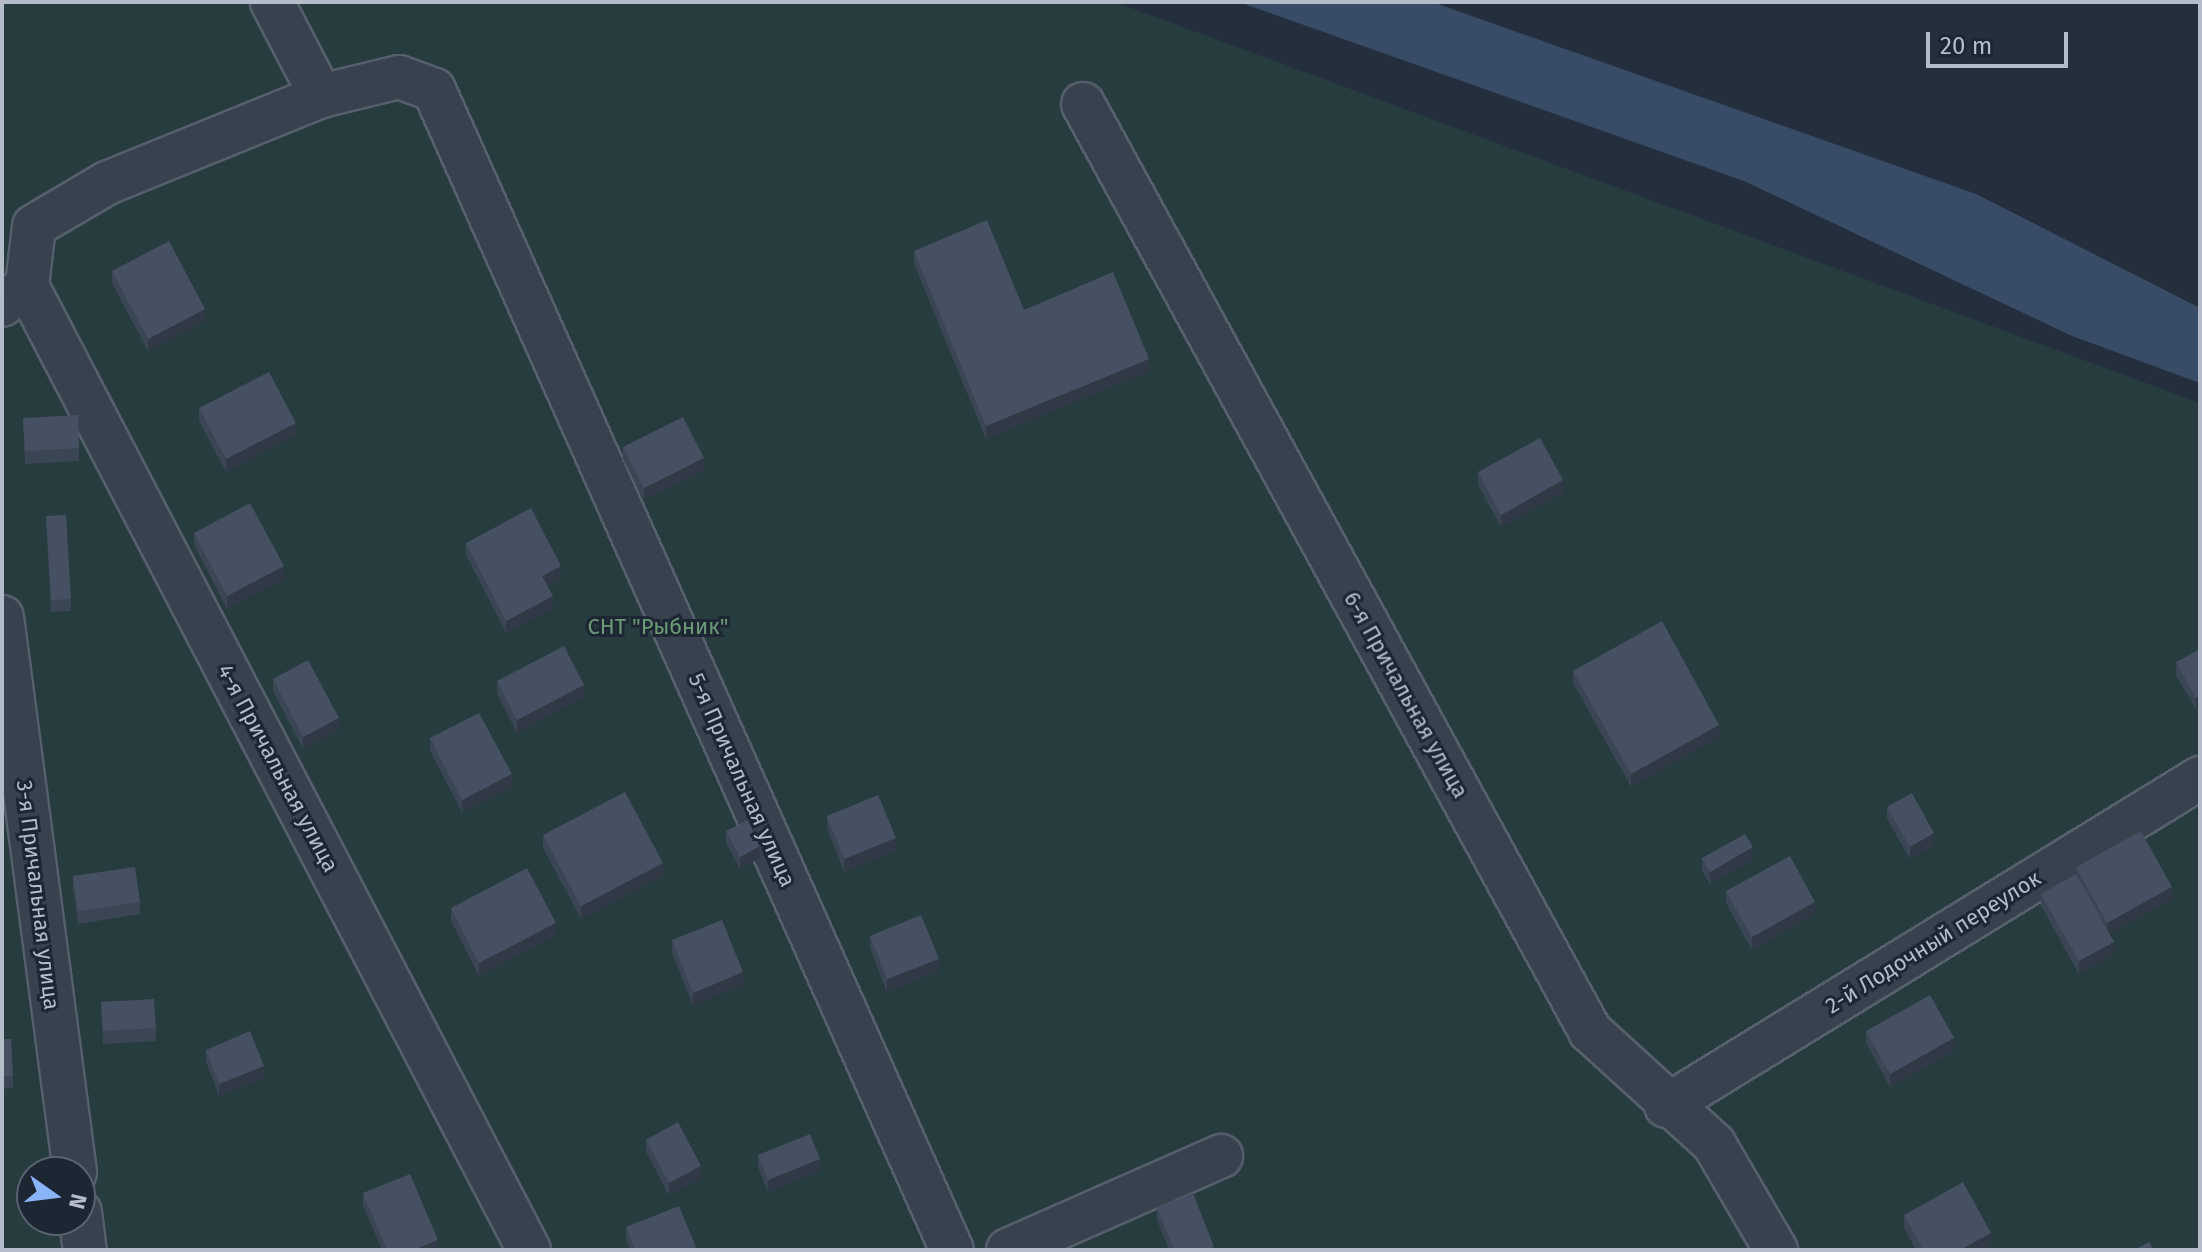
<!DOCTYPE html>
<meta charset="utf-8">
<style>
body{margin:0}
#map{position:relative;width:2202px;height:1252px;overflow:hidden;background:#242f3e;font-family:"Fira Sans",sans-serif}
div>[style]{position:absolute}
.green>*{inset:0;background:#263c3f}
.water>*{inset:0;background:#394c67}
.roads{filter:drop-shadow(2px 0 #565f6c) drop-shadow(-2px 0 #565f6c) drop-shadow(0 2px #565f6c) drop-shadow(0 -2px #565f6c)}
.street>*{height:42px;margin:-21px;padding:0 21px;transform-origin:21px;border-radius:21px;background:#38414e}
.wall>*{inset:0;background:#3b4654}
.shaded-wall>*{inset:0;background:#303945}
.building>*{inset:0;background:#455162}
span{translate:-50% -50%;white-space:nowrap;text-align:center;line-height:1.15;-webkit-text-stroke:6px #1d2633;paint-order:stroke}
.park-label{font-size:22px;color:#6b9a76}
.street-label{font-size:22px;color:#b4bcc9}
.frame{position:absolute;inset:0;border:4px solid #b4bcc9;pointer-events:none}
.north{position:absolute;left:16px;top:1156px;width:80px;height:80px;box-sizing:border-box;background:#1d2633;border:2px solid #59626f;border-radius:50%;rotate:104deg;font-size:22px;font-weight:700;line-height:32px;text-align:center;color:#b4bcc9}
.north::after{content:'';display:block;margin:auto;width:28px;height:36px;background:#8ab4f8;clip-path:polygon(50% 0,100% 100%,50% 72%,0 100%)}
.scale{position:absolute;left:1926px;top:32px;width:142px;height:36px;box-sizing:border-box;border:4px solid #b4bcc9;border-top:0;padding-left:10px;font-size:24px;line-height:28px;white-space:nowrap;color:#b4bcc9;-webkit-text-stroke:6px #1d2633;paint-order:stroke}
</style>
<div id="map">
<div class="green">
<div style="clip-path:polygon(evenodd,2px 2px,1115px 2px,2200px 403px,2200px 1250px,2px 1250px,2px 2px,32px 1172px,80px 1172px,80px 1220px,32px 1220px,32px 1172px)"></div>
</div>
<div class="water">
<div style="clip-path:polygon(1239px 2px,1432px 2px,1976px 194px,2200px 308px,2200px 383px,2072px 336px,1744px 181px)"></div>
</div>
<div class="roads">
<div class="street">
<div style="left:272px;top:2px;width:106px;rotate:62.5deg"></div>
<div style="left:1083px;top:104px;width:1057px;rotate:61.32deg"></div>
<div style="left:1590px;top:1031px;width:168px;rotate:42.3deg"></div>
<div style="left:1714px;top:1144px;width:123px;rotate:59.7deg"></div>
<div style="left:27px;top:286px;width:1087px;rotate:62.49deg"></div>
<div style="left:2px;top:305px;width:31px;rotate:-37deg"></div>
<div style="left:27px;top:286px;width:60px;rotate:-83.3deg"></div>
<div style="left:34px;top:226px;width:85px;rotate:-30.5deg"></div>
<div style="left:107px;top:183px;width:231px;rotate:-22.1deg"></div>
<div style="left:321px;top:96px;width:80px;rotate:-13.7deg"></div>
<div style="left:399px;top:77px;width:37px;rotate:20deg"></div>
<div style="left:434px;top:90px;width:1270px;rotate:65.94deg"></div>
<div style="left:2px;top:617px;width:560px;rotate:82.51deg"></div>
<div style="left:1666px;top:1106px;width:627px;rotate:-31.56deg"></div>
<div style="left:80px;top:1212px;width:38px;rotate:83deg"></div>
<div style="left:1008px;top:1250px;width:233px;rotate:-23.8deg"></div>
</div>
</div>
<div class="wall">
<div style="clip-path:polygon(914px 251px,1024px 310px,1149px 371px,986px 439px,914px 264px)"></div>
<div style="clip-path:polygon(112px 271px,205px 321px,148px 351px,112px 283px)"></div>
<div style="clip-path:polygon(199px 408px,296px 435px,226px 472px,199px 421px)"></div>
<div style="clip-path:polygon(23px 418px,79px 448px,79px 461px,25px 464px)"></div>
<div style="clip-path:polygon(623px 447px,704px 471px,644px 500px,623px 459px)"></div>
<div style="clip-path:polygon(1478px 472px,1563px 493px,1501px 527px,1478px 485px)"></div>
<div style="clip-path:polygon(46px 516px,71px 599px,71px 611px,51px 612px)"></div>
<div style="clip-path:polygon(194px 533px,284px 579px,227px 609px,194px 545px)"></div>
<div style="clip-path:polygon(466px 543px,561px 579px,547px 586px,553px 609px,506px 633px,466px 555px)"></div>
<div style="clip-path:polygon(2200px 649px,2200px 708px,2196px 710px,2176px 675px,2176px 662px)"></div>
<div style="clip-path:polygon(1573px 671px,1719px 737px,1631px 787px,1573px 683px)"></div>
<div style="clip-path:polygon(273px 679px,339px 730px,303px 749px,273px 691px)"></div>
<div style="clip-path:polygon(497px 681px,584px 697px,517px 733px,497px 694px)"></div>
<div style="clip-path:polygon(430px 738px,512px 787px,462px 812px,430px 751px)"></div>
<div style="clip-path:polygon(1887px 807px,1934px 846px,1910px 859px,1887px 819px)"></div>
<div style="clip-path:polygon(827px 816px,896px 851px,844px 872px,827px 828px)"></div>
<div style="clip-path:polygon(726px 831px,760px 858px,740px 869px,726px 843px)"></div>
<div style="clip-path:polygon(543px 835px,663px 876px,581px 919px,543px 848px)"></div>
<div style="clip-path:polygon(1702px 858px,1753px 860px,1710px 884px,1702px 871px)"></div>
<div style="clip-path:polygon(2076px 867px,2172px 899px,2109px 934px,2114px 954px,2079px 974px,2041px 906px,2041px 894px,2076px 874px)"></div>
<div style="clip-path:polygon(73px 876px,140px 902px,140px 914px,78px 924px,73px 889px)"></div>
<div style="clip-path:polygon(1726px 891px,1815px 914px,1752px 950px,1726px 903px)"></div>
<div style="clip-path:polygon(451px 908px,556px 935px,479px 976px,451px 921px)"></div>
<div style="clip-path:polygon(870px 936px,939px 971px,887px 992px,870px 948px)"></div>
<div style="clip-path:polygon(672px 940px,743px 985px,693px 1005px,672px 953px)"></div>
<div style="clip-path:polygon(101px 1002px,156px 1028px,156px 1041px,103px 1044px)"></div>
<div style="clip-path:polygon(1866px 1031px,1954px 1051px,1890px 1087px,1866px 1043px)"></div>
<div style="clip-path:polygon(2px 1039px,13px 1076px,13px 1088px,2px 1089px)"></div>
<div style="clip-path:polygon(206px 1050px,264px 1078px,219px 1096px,206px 1062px)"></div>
<div style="clip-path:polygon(646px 1140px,701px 1178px,669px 1195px,646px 1152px)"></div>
<div style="clip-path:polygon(758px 1155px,820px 1171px,768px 1192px,758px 1167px)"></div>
<div style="clip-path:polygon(363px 1193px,438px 1250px,382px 1250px,363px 1205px)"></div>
<div style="clip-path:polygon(1157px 1207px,1214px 1250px,1169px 1250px,1157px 1220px)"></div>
<div style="clip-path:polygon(1904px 1215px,1991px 1245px,1982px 1250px,1916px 1250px,1904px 1228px)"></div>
<div style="clip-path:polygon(626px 1227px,696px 1250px,630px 1250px,626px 1240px)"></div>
</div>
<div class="shaded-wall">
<div style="clip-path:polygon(205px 309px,205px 321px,148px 351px,148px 339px)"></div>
<div style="clip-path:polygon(1149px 359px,1149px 371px,986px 439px,986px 426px)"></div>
<div style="clip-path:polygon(296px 423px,296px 435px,226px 472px,226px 459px)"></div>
<div style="clip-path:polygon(704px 458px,704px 471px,644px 500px,644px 488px)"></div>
<div style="clip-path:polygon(1563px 480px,1563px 493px,1501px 527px,1501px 515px)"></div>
<div style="clip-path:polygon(284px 566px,284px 579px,227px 609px,227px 596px)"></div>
<div style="clip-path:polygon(561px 566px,561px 579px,542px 588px,542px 576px)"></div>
<div style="clip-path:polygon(553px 596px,553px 609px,506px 633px,506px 621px)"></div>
<div style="clip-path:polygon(584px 685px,584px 697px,517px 733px,517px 720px)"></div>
<div style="clip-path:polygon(2200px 695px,2200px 708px,2196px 710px,2196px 698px)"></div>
<div style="clip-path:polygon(339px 718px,339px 730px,303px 749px,303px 737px)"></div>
<div style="clip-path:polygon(1719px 725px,1719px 737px,1631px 787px,1631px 774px)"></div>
<div style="clip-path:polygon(512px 774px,512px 787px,462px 812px,462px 800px)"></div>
<div style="clip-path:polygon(1934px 833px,1934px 846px,1910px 859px,1910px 847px)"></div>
<div style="clip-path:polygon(896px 838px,896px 851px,844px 872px,844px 859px)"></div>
<div style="clip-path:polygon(760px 846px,760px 858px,740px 869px,740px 857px)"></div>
<div style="clip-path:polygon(1753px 847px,1753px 860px,1710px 884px,1710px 872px)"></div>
<div style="clip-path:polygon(663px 863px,663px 876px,581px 919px,581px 906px)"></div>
<div style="clip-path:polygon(2172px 887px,2172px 899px,2107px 935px,2107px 923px)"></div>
<div style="clip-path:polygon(1815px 902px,1815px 914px,1752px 950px,1752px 937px)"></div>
<div style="clip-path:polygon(556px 923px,556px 935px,479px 976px,479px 963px)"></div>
<div style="clip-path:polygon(2114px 942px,2114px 954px,2079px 974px,2079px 961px)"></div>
<div style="clip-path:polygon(939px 959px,939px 971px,887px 992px,887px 979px)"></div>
<div style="clip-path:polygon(743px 972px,743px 985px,693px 1005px,693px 993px)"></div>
<div style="clip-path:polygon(1954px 1038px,1954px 1051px,1890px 1087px,1890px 1074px)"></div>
<div style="clip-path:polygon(264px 1066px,264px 1078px,219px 1096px,219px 1084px)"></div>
<div style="clip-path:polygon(820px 1159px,820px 1171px,768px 1192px,768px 1180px)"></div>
<div style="clip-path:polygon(701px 1166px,701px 1178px,669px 1195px,669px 1183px)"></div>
<div style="clip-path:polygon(1991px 1233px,1991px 1245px,1982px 1250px,1960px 1250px)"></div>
<div style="clip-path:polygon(438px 1240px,438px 1250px,413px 1250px)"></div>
</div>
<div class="building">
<div style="clip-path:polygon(987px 220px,1024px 310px,1113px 272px,1149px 359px,986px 426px,914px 251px)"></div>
<div style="clip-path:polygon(169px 241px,205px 309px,148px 339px,112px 271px)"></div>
<div style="clip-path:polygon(269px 372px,296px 423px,226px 459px,199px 408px)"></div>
<div style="clip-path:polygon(78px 415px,79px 448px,25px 451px,23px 418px)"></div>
<div style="clip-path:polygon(683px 417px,704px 458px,644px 488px,623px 447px)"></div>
<div style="clip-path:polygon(1540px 438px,1563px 480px,1501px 515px,1478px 472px)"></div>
<div style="clip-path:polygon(250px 503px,284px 566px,227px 596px,194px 533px)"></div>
<div style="clip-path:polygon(531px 508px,561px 566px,542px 576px,553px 596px,506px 621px,466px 543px)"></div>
<div style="clip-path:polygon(66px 515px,71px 599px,51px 600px,46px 516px)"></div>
<div style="clip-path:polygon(1662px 621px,1719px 725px,1631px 774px,1573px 671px)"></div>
<div style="clip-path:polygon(564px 646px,584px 685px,517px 720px,497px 681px)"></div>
<div style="clip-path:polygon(2200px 649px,2200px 695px,2196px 698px,2176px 662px)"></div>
<div style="clip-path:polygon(308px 660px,339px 718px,303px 737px,273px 679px)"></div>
<div style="clip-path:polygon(479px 713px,512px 774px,462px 800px,430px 738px)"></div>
<div style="clip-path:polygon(625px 792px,663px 863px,581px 906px,543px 835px)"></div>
<div style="clip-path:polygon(1912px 793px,1934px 833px,1910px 847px,1887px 807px)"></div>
<div style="clip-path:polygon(878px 795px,896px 838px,844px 859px,827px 816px)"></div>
<div style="clip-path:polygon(747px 820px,760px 846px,740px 857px,726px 831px)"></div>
<div style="clip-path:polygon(2141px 831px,2172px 887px,2107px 923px,2076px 867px)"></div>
<div style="clip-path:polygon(1745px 834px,1753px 847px,1710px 872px,1702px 858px)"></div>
<div style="clip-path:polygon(1790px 856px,1815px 902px,1752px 937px,1726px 891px)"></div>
<div style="clip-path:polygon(135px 867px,140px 902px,78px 911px,73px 876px)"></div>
<div style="clip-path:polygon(527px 868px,556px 923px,479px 963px,451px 908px)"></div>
<div style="clip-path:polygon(2076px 874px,2114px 942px,2079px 961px,2041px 894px)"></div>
<div style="clip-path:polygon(921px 915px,939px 959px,887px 979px,870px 936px)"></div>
<div style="clip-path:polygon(722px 920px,743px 972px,693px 993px,672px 940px)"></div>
<div style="clip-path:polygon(1930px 995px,1954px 1038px,1890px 1074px,1866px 1031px)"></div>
<div style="clip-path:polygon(154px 999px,156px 1028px,103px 1031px,101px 1002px)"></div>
<div style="clip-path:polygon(250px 1031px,264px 1066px,219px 1084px,206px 1050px)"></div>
<div style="clip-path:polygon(2px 1039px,11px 1039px,13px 1076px,2px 1076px)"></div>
<div style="clip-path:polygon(678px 1122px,701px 1166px,669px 1183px,646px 1140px)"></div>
<div style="clip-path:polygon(810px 1134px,820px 1159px,768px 1180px,758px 1155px)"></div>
<div style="clip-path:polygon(410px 1174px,438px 1240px,413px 1250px,387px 1250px,363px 1193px)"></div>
<div style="clip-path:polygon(1963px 1182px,1991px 1233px,1960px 1250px,1923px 1250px,1904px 1215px)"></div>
<div style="clip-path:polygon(1193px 1193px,1214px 1247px,1207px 1250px,1174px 1250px,1157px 1207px)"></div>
<div style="clip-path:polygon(679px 1206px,696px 1247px,688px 1250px,635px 1250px,626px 1227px)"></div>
<div style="clip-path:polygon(2149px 1242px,2154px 1250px,2134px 1250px)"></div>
</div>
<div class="park-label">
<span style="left:658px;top:627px">СНТ "Рыбник"</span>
</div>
<div class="street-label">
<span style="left:1406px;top:695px;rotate:61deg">6-я Причальная улица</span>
<span style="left:278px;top:768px;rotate:62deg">4-я Причальная улица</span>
<span style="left:742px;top:780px;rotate:66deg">5-я Причальная улица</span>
<span style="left:38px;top:895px;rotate:83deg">3-я Причальная улица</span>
<span style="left:1933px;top:942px;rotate:-32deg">2-й Лодочный переулок</span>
</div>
<div class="frame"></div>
<div class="north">N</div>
<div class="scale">20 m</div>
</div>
